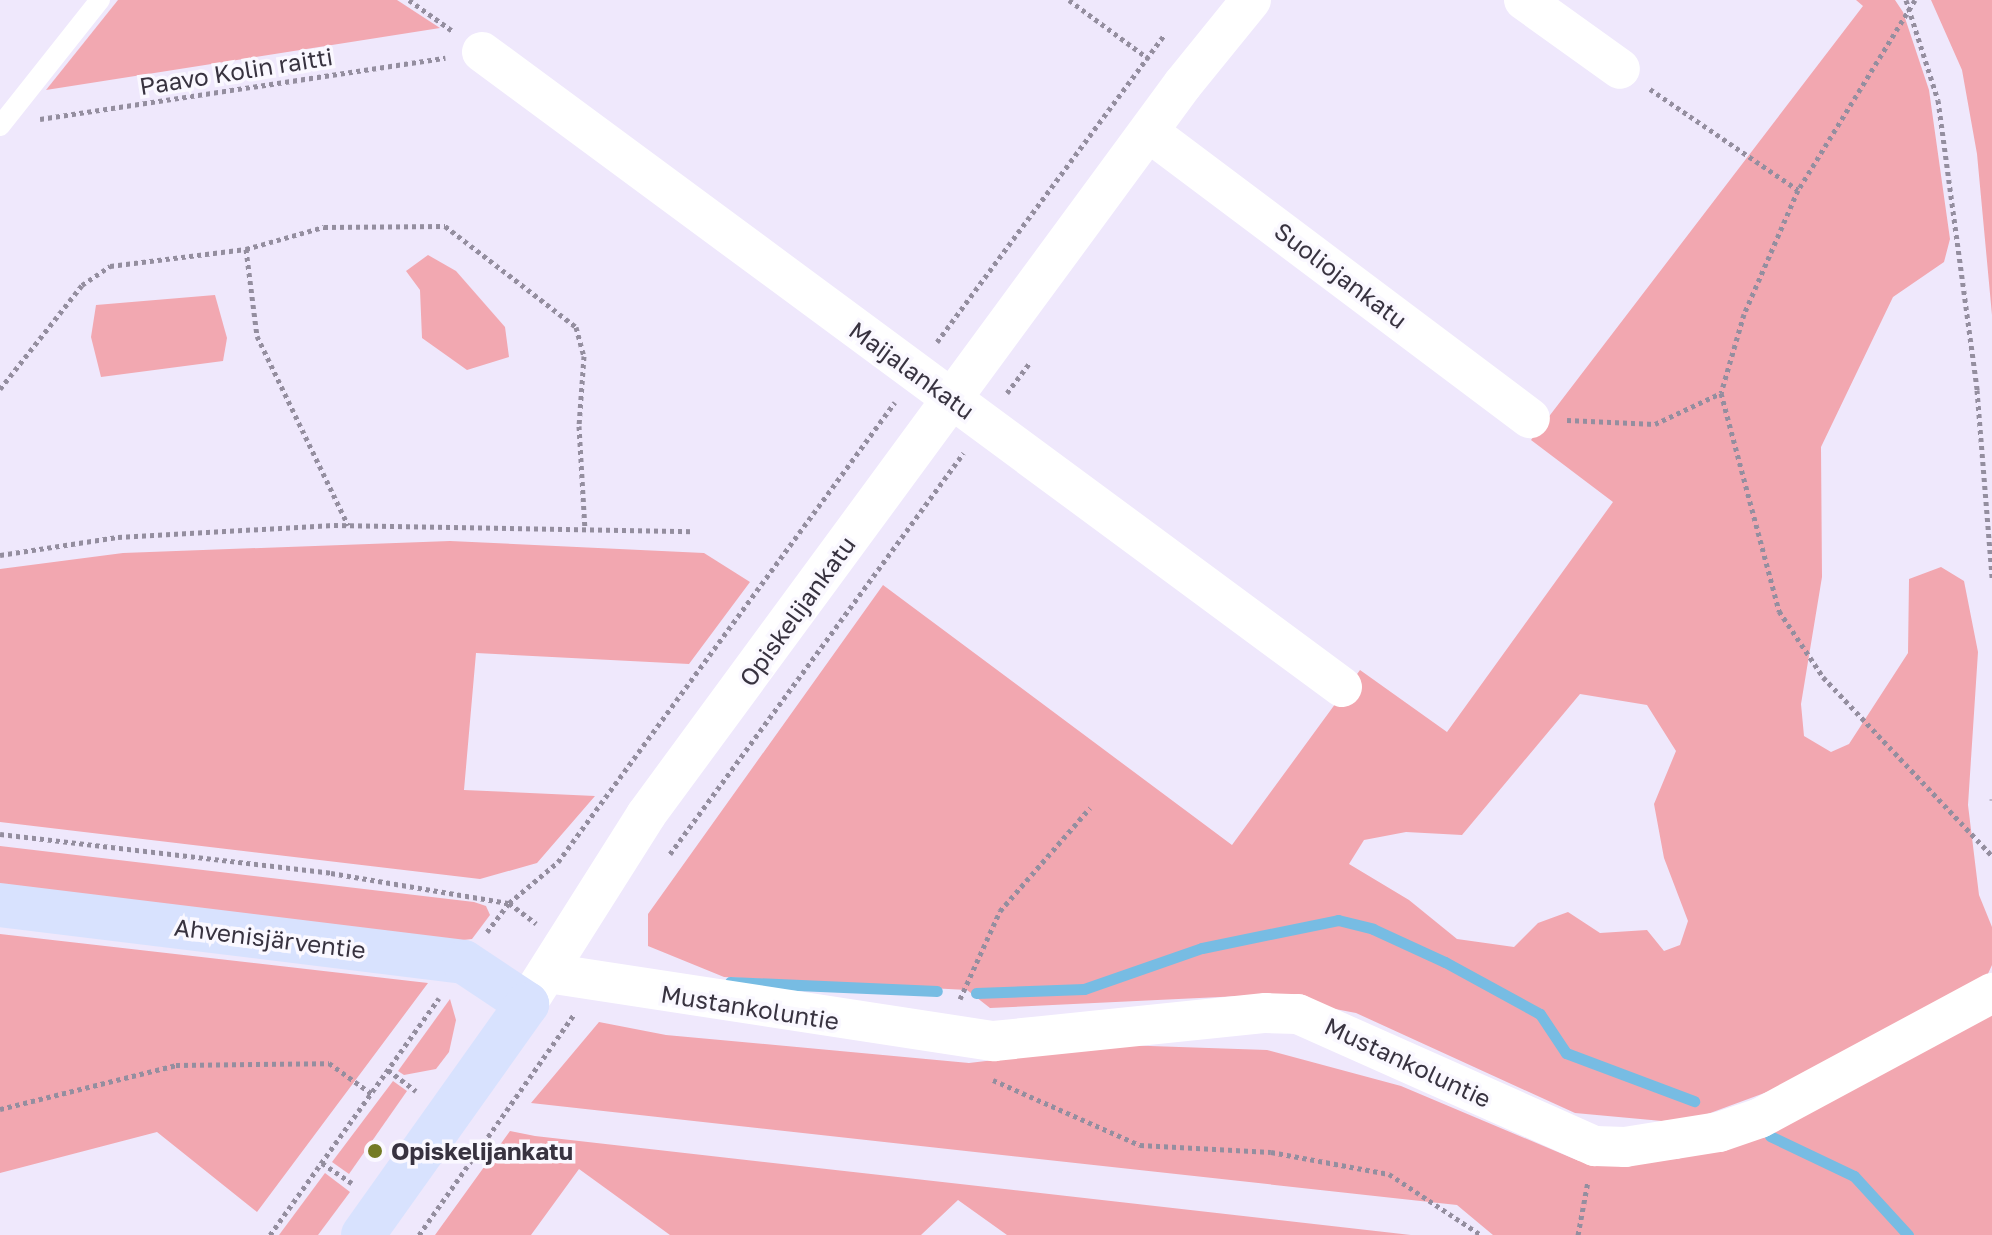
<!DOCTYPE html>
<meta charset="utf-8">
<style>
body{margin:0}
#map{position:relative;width:1992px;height:1235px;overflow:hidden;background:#efe8fc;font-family:"Golos Text",sans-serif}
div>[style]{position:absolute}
.green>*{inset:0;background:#f2a8b1}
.forest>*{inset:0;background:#f2a7b0}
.stream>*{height:11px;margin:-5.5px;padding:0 5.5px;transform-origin:5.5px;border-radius:5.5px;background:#77bce3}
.path>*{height:5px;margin-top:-2.5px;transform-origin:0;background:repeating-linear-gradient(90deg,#948e9f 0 4px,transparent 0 8px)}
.lane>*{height:20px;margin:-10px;padding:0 10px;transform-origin:10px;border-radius:10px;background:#fff}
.street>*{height:40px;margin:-20px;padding:0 20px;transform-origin:20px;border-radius:20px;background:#fff}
.secondary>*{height:44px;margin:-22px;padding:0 22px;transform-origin:22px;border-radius:22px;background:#d8e2fe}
.dots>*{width:22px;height:22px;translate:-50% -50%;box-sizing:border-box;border:4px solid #faf8ff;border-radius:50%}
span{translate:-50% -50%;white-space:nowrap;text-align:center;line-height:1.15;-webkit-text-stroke:7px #faf8ff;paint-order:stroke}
.street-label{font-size:24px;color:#383340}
.poi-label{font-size:24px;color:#383340;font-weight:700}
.left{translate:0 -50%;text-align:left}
</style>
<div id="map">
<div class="green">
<div style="clip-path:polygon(118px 0,397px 0,440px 28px,46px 90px)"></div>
<div style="clip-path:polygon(428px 255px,456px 271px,505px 327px,509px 357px,467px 370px,422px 338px,420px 290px,406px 271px)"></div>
<div style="clip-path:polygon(215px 295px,227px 338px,223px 361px,101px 377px,91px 337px,96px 305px)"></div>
<div style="clip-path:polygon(0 846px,474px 902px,486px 906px,490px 915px,472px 939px,454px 941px,0 884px)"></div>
<div style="clip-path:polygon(450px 999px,456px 1020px,449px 1052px,436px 1069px,404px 1075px,398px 1071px)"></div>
<div style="clip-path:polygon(393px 1081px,407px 1091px,349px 1174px,332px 1162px)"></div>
<div style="clip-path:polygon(325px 1173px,350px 1192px,318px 1235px,279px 1235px)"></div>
</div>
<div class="forest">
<div style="clip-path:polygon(evenodd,1856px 0,1895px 0,1903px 12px,1929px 90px,1950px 239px,1944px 262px,1893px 297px,1821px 447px,1822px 577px,1801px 704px,1804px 736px,1831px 752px,1849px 744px,1908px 653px,1909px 579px,1941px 567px,1964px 581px,1978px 652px,1968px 805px,1979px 895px,1992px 927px,1992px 965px,1986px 978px,1800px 1080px,1694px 1119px,1662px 1121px,1575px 1113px,1356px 1013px,1262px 995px,990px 1008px,967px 990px,724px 977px,648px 946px,648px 914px,883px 585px,1232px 845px,1360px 670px,1447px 732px,1613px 502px,1531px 440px,1863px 6px,1856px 0,1580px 694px,1647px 705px,1676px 751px,1654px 804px,1664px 858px,1688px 921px,1680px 945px,1664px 951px,1647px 930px,1600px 933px,1568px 912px,1538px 923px,1514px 947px,1457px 939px,1409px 900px,1349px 864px,1364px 840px,1406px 832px,1462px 835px,1580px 694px)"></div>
<div style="clip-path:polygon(1931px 0,1992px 0,1992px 315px,1977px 154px,1962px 70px)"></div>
<div style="clip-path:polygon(450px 541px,704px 553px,750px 582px,689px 664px,476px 653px,464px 790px,595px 796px,537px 863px,480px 879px,0 822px,0 569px,123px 553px)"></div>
<div style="clip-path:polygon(0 934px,428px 983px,257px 1212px,157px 1132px,0 1173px)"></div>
<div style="clip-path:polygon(1992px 1005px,1992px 1235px,1493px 1235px,1457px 1205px,531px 1103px,599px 1022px,666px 1035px,969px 1063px,1121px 1045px,1267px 1050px,1401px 1086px,1579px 1161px,1678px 1159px,1804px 1112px)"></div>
<div style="clip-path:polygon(510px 1131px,535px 1136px,1411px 1235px,1007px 1235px,958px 1200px,921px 1235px,670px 1235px,579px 1169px,531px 1235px,435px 1235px)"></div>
</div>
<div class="stream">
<div style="left:730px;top:982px;width:207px;rotate:2.5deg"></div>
<div style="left:976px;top:993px;width:108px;rotate:-2.1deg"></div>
<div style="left:1084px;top:989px;width:125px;rotate:-19.2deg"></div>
<div style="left:1202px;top:948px;width:139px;rotate:-11.6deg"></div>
<div style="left:1338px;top:920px;width:36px;rotate:14deg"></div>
<div style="left:1373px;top:929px;width:79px;rotate:24.6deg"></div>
<div style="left:1445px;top:962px;width:108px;rotate:28.7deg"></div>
<div style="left:1540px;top:1014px;width:47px;rotate:56.3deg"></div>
<div style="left:1566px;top:1053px;width:137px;rotate:20.6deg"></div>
<div style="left:1770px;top:1136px;width:93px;rotate:25.5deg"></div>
<div style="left:1854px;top:1176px;width:80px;rotate:47.5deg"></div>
</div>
<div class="path">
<div style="left:409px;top:0;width:55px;rotate:35.4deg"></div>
<div style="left:1069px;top:0;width:99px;rotate:36.4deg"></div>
<div style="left:1906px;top:0;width:105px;rotate:72.3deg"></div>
<div style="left:1938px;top:100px;width:293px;rotate:82.3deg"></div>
<div style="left:1977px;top:390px;width:188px;rotate:85.4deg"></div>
<div style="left:1915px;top:0;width:223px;rotate:121.6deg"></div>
<div style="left:1798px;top:190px;width:135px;rotate:113.5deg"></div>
<div style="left:1744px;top:314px;width:82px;rotate:106.2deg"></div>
<div style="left:1721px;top:393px;width:226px;rotate:75.1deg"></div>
<div style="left:1779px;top:611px;width:79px;rotate:56.3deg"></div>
<div style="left:1823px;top:677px;width:246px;rotate:46.6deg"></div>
<div style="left:1650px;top:89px;width:179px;rotate:34.3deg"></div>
<div style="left:40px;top:119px;width:410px;rotate:-8.6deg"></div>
<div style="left:246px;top:249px;width:88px;rotate:82.8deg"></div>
<div style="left:257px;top:336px;width:210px;rotate:64.3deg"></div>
<div style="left:937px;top:342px;width:382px;rotate:-53.5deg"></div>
<div style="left:0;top:389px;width:132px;rotate:-51.7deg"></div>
<div style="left:82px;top:285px;width:34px;rotate:-34deg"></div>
<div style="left:110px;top:266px;width:137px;rotate:-7.1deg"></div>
<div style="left:246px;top:249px;width:81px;rotate:-15.8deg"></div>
<div style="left:324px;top:227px;width:121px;rotate:-0.5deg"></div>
<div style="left:445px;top:226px;width:165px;rotate:37.6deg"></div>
<div style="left:576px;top:327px;width:30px;rotate:75deg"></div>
<div style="left:584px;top:356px;width:70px;rotate:94.1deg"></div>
<div style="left:579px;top:426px;width:103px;rotate:86.7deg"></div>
<div style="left:1007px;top:393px;width:39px;rotate:-53deg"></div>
<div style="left:1567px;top:420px;width:88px;rotate:2.6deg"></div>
<div style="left:1655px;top:424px;width:73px;rotate:-25.2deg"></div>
<div style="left:0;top:555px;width:119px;rotate:-8.7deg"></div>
<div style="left:118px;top:537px;width:216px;rotate:-3.2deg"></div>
<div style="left:334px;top:525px;width:359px;rotate:1deg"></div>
<div style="left:1992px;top:799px;width:1px;rotate:90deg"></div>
<div style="left:0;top:834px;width:333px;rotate:6.7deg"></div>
<div style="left:331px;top:873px;width:181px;rotate:9.6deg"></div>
<div style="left:509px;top:903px;width:34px;rotate:37deg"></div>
<div style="left:670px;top:854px;width:497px;rotate:-53.8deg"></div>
<div style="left:487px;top:932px;width:36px;rotate:-53deg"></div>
<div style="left:509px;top:903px;width:64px;rotate:-39.9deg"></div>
<div style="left:558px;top:862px;width:570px;rotate:-53.77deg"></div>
<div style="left:960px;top:999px;width:97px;rotate:-65.6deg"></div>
<div style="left:1000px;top:911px;width:137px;rotate:-48.9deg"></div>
<div style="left:388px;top:1070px;width:35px;rotate:37deg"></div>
<div style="left:993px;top:1080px;width:161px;rotate:23.9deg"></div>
<div style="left:1140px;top:1145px;width:131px;rotate:3.1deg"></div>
<div style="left:1271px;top:1152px;width:120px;rotate:10.6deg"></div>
<div style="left:1389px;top:1174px;width:110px;rotate:33.5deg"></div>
<div style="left:0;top:1109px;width:181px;rotate:-14deg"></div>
<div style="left:176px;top:1065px;width:153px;rotate:-0.7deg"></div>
<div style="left:329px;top:1063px;width:53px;rotate:35.8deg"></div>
<div style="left:322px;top:1163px;width:36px;rotate:34deg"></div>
<div style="left:270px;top:1235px;width:291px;rotate:-54.5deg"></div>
<div style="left:419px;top:1235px;width:271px;rotate:-54.9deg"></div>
<div style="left:1578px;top:1235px;width:55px;rotate:-79.5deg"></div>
</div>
<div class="lane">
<div style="left:0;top:126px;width:161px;rotate:-51.6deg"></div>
</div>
<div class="street">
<div style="left:1524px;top:0;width:118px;rotate:35.7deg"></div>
<div style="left:482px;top:52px;width:1069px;rotate:36.44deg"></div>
<div style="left:1150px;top:133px;width:475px;rotate:36.9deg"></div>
<div style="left:548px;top:973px;width:451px;rotate:8.7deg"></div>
<div style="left:994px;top:1041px;width:273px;rotate:-5.9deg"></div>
<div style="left:1266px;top:1013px;width:32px;rotate:2deg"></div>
<div style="left:1298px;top:1014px;width:325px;rotate:24deg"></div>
<div style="left:1595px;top:1146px;width:30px;rotate:2deg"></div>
<div style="left:1625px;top:1147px;width:95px;rotate:-9.1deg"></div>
<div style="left:1719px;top:1132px;width:43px;rotate:-18.9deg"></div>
<div style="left:1760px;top:1118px;width:264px;rotate:-28.3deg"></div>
<div style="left:533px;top:994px;width:212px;rotate:-57.7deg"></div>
<div style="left:646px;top:815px;width:907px;rotate:-53.7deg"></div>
<div style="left:1183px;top:84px;width:108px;rotate:-51deg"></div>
</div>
<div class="secondary">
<div style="left:0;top:905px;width:467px;rotate:7deg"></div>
<div style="left:464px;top:962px;width:76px;rotate:33.7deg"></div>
<div style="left:527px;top:1004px;width:283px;rotate:125.4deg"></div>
</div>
<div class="dots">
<div style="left:375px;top:1151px;background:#747b25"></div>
</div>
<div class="street-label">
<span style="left:236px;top:71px;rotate:-9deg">Paavo Kolin raitti</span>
<span style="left:1341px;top:275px;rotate:37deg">Suoliojankatu</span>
<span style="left:912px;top:370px;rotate:36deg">Maijalankatu</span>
<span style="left:797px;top:611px;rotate:-54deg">Opiskelijankatu</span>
<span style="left:270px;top:938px;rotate:7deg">Ahvenisjärventie</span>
<span style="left:750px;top:1007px;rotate:9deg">Mustankoluntie</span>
<span style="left:1408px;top:1062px;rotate:25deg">Mustankoluntie</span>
</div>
<div class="poi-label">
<span class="left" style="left:391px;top:1151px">Opiskelijankatu</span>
</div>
</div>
